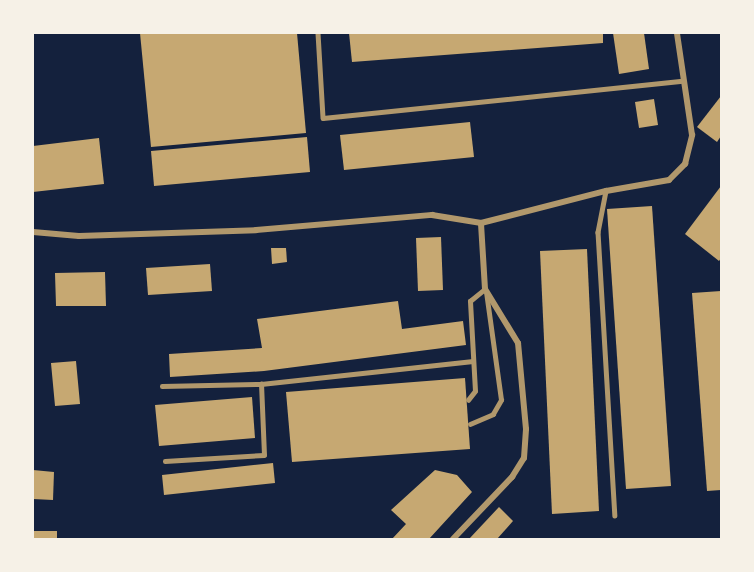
<!DOCTYPE html>
<style>
body{margin:0}
#map{position:relative;width:754px;height:572px;overflow:hidden;background:#14213d;font-family:"Sofia Sans Condensed",sans-serif}
div>[style]{position:absolute}
.building>*{inset:0;background:#c6a872}
.service>*{height:4.5px;margin:-2.25px;padding:0 2.25px;transform-origin:2.25px;border-radius:2.25px;background:#b1986c}
.minor>*{height:6px;margin:-3px;padding:0 3px;transform-origin:3px;border-radius:3px;background:#b1986c}
span{translate:-50% -50%;white-space:nowrap;text-align:center;line-height:1.15;-webkit-text-stroke:4.5px #f6f1e7;paint-order:stroke}
.frame{position:absolute;inset:0;border:34px solid #f6f1e7;pointer-events:none}
</style>
<div id="map">
<div class="building">
<div style="clip-path:polygon(140px 33px,297px 33px,306px 133px,151px 147px)"></div>
<div style="clip-path:polygon(349px 33px,603px 33px,603px 43px,352px 62px)"></div>
<div style="clip-path:polygon(613px 33px,644px 33px,649px 69px,619px 74px)"></div>
<div style="clip-path:polygon(721px 96px,721px 136px,717px 142px,697px 127px)"></div>
<div style="clip-path:polygon(654px 99px,658px 125px,639px 128px,635px 102px)"></div>
<div style="clip-path:polygon(470px 122px,474px 157px,344px 170px,340px 135px)"></div>
<div style="clip-path:polygon(307px 137px,310px 172px,154px 186px,151px 151px)"></div>
<div style="clip-path:polygon(99px 138px,104px 184px,33px 192px,33px 146px)"></div>
<div style="clip-path:polygon(721px 186px,721px 258px,719px 261px,685px 234px)"></div>
<div style="clip-path:polygon(652px 206px,671px 486px,626px 489px,607px 209px)"></div>
<div style="clip-path:polygon(441px 237px,443px 290px,418px 291px,416px 238px)"></div>
<div style="clip-path:polygon(271px 248px,286px 248px,287px 262px,272px 264px)"></div>
<div style="clip-path:polygon(587px 249px,599px 511px,552px 514px,540px 251px)"></div>
<div style="clip-path:polygon(210px 264px,212px 291px,148px 295px,146px 268px)"></div>
<div style="clip-path:polygon(105px 272px,106px 306px,56px 306px,55px 273px)"></div>
<div style="clip-path:polygon(721px 291px,721px 490px,707px 491px,692px 293px)"></div>
<div style="clip-path:polygon(398px 301px,402px 329px,463px 321px,466px 345px,264px 371px,170px 377px,169px 354px,262px 348px,257px 319px)"></div>
<div style="clip-path:polygon(76px 361px,80px 404px,55px 406px,51px 363px)"></div>
<div style="clip-path:polygon(465px 378px,470px 449px,292px 462px,286px 392px)"></div>
<div style="clip-path:polygon(252px 397px,255px 438px,159px 446px,155px 405px)"></div>
<div style="clip-path:polygon(273px 463px,275px 483px,164px 495px,162px 475px)"></div>
<div style="clip-path:polygon(33px 470px,54px 472px,53px 500px,33px 499px)"></div>
<div style="clip-path:polygon(435px 470px,457px 475px,472px 492px,429px 539px,392px 539px,406px 524px,391px 510px)"></div>
<div style="clip-path:polygon(499px 507px,513px 521px,497px 539px,469px 539px)"></div>
<div style="clip-path:polygon(33px 531px,57px 531px,57px 539px,33px 539px)"></div>
</div>
<div class="service">
<div style="left:318px;top:33px;width:85px;rotate:86.6deg"></div>
<div style="left:323px;top:118px;width:361px;rotate:-5.9deg"></div>
<div style="left:606px;top:191px;width:42px;rotate:101deg"></div>
<div style="left:598px;top:232px;width:284px;rotate:86.6deg"></div>
<div style="left:162px;top:386px;width:99px;rotate:-1.2deg"></div>
<div style="left:261px;top:384px;width:213px;rotate:-6.2deg"></div>
<div style="left:468px;top:400px;width:11px;rotate:-52deg"></div>
<div style="left:475px;top:391px;width:90px;rotate:-93.2deg"></div>
<div style="left:470px;top:301px;width:19px;rotate:-39deg"></div>
<div style="left:470px;top:424px;width:25px;rotate:-23deg"></div>
<div style="left:493px;top:414px;width:16px;rotate:-60deg"></div>
<div style="left:501px;top:400px;width:109px;rotate:-97.9deg"></div>
<div style="left:165px;top:461px;width:99px;rotate:-3.5deg"></div>
<div style="left:264px;top:455px;width:71px;rotate:-92.4deg"></div>
</div>
<div class="minor">
<div style="left:33px;top:232px;width:46px;rotate:5deg"></div>
<div style="left:79px;top:236px;width:177px;rotate:-1.9deg"></div>
<div style="left:256px;top:230px;width:177px;rotate:-4.9deg"></div>
<div style="left:432px;top:215px;width:50px;rotate:9.3deg"></div>
<div style="left:481px;top:223px;width:129px;rotate:-14.4deg"></div>
<div style="left:606px;top:191px;width:64px;rotate:-9.9deg"></div>
<div style="left:669px;top:180px;width:23px;rotate:-45deg"></div>
<div style="left:685px;top:164px;width:30px;rotate:-76deg"></div>
<div style="left:692px;top:135px;width:103px;rotate:-98.4deg"></div>
<div style="left:453px;top:539px;width:86px;rotate:-46.4deg"></div>
<div style="left:512px;top:477px;width:22px;rotate:-58deg"></div>
<div style="left:524px;top:458px;width:29px;rotate:-86deg"></div>
<div style="left:526px;top:429px;width:86px;rotate:-95.3deg"></div>
<div style="left:518px;top:343px;width:63px;rotate:-121.4deg"></div>
<div style="left:485px;top:289px;width:66px;rotate:-93.5deg"></div>
</div>
<div class="frame"></div>
</div>
